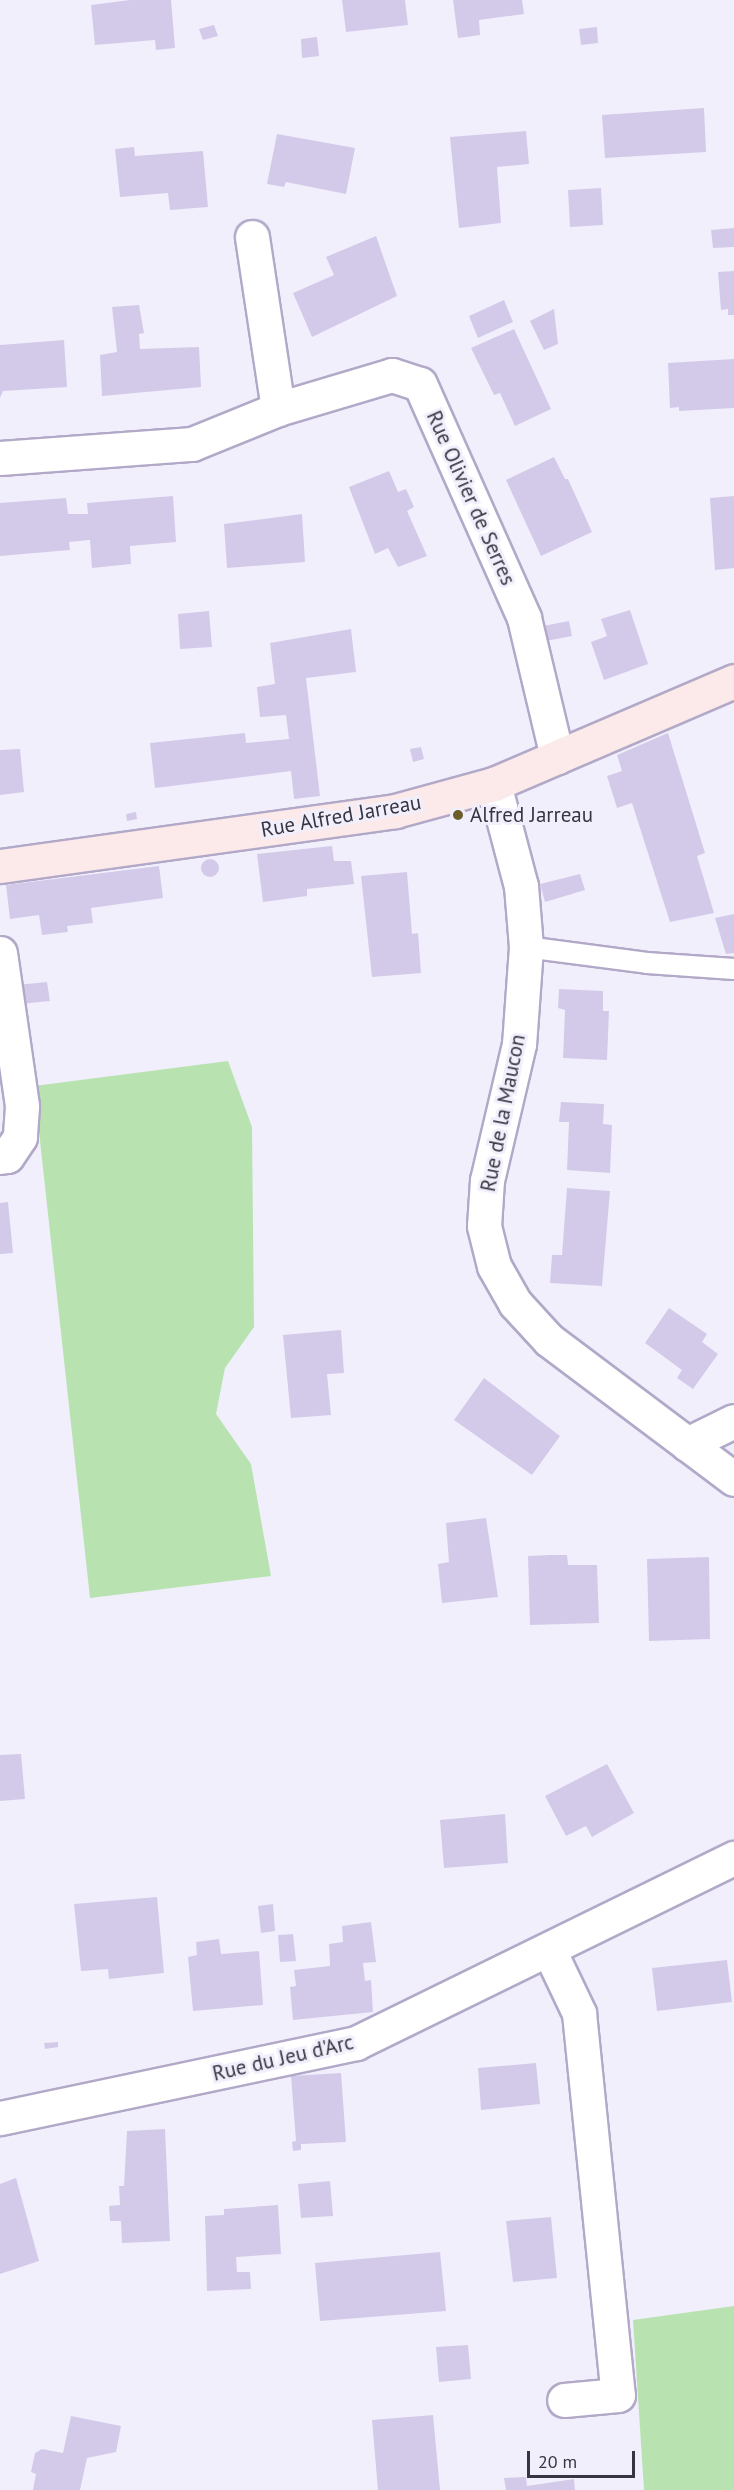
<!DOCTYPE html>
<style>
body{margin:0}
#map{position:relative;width:734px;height:2490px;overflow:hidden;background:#f2effc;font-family:"PT Sans",sans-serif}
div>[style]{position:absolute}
.green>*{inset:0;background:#b8e3b0}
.building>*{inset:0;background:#d3caea}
.round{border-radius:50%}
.roads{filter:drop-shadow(2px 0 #b2a9c8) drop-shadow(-2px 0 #b2a9c8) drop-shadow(0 2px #b2a9c8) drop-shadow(0 -2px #b2a9c8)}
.lane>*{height:20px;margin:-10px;padding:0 10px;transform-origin:10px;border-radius:10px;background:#fff}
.street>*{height:33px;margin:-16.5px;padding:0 16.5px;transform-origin:16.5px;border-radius:16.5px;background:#fff}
.secondary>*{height:33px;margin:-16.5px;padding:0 16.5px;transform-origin:16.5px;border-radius:16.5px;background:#fce9e9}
.dots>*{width:16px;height:16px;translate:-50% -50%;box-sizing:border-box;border:3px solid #f2effc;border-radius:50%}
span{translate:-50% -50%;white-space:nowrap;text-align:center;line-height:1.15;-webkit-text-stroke:6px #f2effc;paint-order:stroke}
.street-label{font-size:21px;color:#383541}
.poi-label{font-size:21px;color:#383541}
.left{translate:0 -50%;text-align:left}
.scale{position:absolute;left:527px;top:2451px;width:108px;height:27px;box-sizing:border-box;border:3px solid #383541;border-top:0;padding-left:8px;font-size:18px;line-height:21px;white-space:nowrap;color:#383541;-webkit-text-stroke:4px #f2effc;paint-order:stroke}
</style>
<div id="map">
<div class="green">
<div style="clip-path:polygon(228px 1061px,252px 1127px,254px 1327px,225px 1368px,216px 1414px,251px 1464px,271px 1576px,90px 1598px,34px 1086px)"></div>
<div style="clip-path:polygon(734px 2306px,734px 2490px,644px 2490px,633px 2320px)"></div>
</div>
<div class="building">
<div style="clip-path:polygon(130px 0,171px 0,175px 48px,156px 50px,155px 40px,95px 45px,91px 5px)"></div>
<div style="clip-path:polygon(342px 0,405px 0,408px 25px,346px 32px)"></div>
<div style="clip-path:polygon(453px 0,522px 0,524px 14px,479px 20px,480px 35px,458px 38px)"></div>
<div style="clip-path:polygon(214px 25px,218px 36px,203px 40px,199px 29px)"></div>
<div style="clip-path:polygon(597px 27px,598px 43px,581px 45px,579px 29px)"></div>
<div style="clip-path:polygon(317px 37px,319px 56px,302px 58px,301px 39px)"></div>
<div style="clip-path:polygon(704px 108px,706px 152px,605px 158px,602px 115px)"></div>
<div style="clip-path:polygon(526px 131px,529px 164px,497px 167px,501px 223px,459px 228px,450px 137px)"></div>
<div style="clip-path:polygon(277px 134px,355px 148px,346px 194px,286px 182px,284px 187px,267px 184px)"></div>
<div style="clip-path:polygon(134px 147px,135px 156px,203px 151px,208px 207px,170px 210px,168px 193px,120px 197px,115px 149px)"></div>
<div style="clip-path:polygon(601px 188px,603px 225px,570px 227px,568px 190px)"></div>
<div style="clip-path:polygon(734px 228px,734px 247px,713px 248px,711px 230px)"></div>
<div style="clip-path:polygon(376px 236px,397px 296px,312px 337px,293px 293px,334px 275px,326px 257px)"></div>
<div style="clip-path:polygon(734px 271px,734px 315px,728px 315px,728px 309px,721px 310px,718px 272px)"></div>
<div style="clip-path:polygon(504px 300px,513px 322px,478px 338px,469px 316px)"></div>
<div style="clip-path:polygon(139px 305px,144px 333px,139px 334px,140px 349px,199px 347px,201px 387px,102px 396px,100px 355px,117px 352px,112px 307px)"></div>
<div style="clip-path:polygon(554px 309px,558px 344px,544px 350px,530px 321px)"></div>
<div style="clip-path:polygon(514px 329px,551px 409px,515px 426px,500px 393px,494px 395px,471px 348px)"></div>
<div style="clip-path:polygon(64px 340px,67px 387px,3px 391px,0 398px,0 345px)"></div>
<div style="clip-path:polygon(734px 359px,734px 408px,679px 411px,679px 407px,670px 408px,668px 363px)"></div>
<div style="clip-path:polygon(554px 457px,565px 479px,568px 479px,592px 532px,541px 556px,506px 480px)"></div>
<div style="clip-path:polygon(389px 471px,398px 492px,406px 489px,414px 507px,407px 511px,427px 556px,398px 567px,388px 548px,375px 554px,349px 487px)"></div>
<div style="clip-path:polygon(173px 496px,176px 542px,130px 546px,131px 564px,92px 568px,90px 540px,69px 542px,70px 550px,0 556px,0 503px,66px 498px,68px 514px,88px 514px,87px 503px)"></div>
<div style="clip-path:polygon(734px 496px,734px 568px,715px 570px,710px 498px)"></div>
<div style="clip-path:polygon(302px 514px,305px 562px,227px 568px,224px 524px)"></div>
<div style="clip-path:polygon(630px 610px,648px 664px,604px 680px,591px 642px,607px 636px,601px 619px)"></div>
<div style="clip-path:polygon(209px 611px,212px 647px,180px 649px,178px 614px)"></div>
<div style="clip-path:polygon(569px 621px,572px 636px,546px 641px,543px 626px)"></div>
<div style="clip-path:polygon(351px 629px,356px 672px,306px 678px,320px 796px,294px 799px,291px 771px,155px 788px,150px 743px,245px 733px,246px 743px,289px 739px,286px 715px,260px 717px,257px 687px,275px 684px,270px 643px)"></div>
<div style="clip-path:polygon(668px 733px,705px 853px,697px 856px,714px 913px,670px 922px,632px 803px,617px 808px,607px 776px,622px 771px,617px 755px)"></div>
<div style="clip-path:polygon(421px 747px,424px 759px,413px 762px,410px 749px)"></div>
<div style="clip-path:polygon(20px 749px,24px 792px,0 795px,0 750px)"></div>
<div style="clip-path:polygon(136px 812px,137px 819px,127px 821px,126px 814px)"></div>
<div style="clip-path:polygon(332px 846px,334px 861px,351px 861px,354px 884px,307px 889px,307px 896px,263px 902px,257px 854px)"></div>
<div class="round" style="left:201px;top:859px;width:18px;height:18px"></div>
<div style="clip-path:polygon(159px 866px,163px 898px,91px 908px,93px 923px,67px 926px,68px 932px,42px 935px,39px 915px,10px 919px,6px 885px)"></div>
<div style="clip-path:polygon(407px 872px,412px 934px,418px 933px,421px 973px,372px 977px,361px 876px)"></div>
<div style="clip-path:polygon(580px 874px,585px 890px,545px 902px,540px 884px)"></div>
<div style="clip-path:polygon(734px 914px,734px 953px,726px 954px,715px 918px)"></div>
<div style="clip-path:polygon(47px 982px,50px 1001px,19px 1004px,16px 985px)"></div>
<div style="clip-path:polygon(559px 989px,603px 991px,603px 1011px,609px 1011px,607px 1060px,563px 1058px,565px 1010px,558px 1008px)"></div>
<div style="clip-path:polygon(561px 1102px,604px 1104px,603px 1124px,612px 1125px,610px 1173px,567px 1170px,569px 1122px,559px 1122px)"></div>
<div style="clip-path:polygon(567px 1188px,610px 1191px,602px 1286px,550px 1283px,552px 1255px,562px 1255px)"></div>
<div style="clip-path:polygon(8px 1202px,13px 1253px,0 1254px,0 1203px)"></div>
<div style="clip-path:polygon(669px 1308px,707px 1334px,702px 1342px,718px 1354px,693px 1389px,677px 1378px,682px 1370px,645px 1343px)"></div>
<div style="clip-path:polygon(341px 1330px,344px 1373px,327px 1374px,331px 1415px,291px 1418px,283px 1335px)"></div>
<div style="clip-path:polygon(484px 1378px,560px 1436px,532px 1475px,454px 1420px)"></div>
<div style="clip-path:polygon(486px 1518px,498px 1597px,442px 1603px,438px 1564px,449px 1562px,446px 1523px)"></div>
<div style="clip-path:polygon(550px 1555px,567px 1555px,568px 1565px,597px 1565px,599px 1623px,530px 1625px,528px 1556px)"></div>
<div style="clip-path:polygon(709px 1557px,710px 1639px,649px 1641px,647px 1559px)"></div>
<div style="clip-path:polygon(21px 1754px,25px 1799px,0 1801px,0 1755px)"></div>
<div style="clip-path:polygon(607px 1764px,634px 1813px,592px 1837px,586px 1826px,566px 1836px,545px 1796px)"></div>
<div style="clip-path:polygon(505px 1814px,508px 1863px,444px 1868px,440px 1820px)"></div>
<div style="clip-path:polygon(157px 1897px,164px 1973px,109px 1979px,108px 1969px,81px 1971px,74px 1904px)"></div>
<div style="clip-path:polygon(273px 1904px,275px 1931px,261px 1933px,258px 1906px)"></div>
<div style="clip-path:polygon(371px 1922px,376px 1962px,363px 1963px,365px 1981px,371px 1980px,373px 2012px,293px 2020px,290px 1987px,296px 1986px,294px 1970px,330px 1966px,329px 1944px,343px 1942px,342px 1926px)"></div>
<div style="clip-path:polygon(293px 1934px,296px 1961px,280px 1962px,278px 1935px)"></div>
<div style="clip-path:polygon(219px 1939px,221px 1954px,259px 1951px,263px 2005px,193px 2011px,188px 1957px,197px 1955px,196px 1942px)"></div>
<div style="clip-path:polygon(727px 1960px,732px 2002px,657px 2011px,652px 1968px)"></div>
<div style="clip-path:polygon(58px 2042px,58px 2047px,45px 2049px,44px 2043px)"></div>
<div style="clip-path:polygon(536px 2063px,540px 2104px,481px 2110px,478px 2068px)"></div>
<div style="clip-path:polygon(341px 2073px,346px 2142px,301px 2144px,301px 2150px,293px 2151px,292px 2142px,296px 2141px,291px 2076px)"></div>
<div style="clip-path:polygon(165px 2129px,170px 2241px,122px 2243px,121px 2221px,110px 2221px,109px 2206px,120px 2205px,119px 2186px,124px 2186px,127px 2131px)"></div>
<div style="clip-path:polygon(16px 2178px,39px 2261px,0 2274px,0 2184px)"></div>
<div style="clip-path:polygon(330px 2181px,333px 2216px,301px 2218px,298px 2184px)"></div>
<div style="clip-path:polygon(278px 2205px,281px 2254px,236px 2257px,237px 2272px,250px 2272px,251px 2289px,207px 2291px,205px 2216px,224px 2215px,224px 2209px)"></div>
<div style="clip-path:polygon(551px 2217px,557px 2278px,513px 2282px,506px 2221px)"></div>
<div style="clip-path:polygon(440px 2252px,446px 2311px,320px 2321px,315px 2263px)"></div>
<div style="clip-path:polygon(468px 2345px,471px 2379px,439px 2382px,436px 2347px)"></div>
<div style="clip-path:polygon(433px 2415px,440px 2490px,378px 2490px,372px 2420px)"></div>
<div style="clip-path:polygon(71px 2416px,121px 2426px,116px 2452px,87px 2458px,80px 2490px,33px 2490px,36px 2474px,31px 2472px,35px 2453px,42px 2449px,63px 2453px)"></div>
<div style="clip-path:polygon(526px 2477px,527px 2486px,574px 2479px,575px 2490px,506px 2490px,504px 2478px)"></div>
</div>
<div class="roads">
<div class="lane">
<div style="left:526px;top:947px;width:122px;rotate:7.5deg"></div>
<div style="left:647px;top:963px;width:87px;rotate:3.9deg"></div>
</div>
<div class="street">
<div style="left:252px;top:237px;width:174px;rotate:81.4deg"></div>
<div style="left:0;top:458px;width:193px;rotate:-4.2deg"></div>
<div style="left:192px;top:444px;width:93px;rotate:-22.1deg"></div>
<div style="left:278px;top:409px;width:119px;rotate:-16.6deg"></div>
<div style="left:392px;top:375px;width:29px;rotate:18deg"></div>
<div style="left:420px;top:384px;width:256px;rotate:66deg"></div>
<div style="left:524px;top:618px;width:143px;rotate:76.6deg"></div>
<div style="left:494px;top:784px;width:106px;rotate:75.2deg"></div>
<div style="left:521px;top:886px;width:61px;rotate:85.3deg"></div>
<div style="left:526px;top:947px;width:97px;rotate:94.1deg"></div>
<div style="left:519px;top:1044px;width:140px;rotate:103.2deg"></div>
<div style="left:487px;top:1180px;width:46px;rotate:93.7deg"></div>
<div style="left:484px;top:1226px;width:41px;rotate:76deg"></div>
<div style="left:494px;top:1266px;width:43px;rotate:60.4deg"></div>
<div style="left:515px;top:1303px;width:50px;rotate:47.4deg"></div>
<div style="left:549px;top:1340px;width:231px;rotate:36.9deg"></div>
<div style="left:0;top:953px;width:155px;rotate:81.8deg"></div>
<div style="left:22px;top:1106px;width:31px;rotate:94deg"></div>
<div style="left:20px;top:1137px;width:23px;rotate:124deg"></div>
<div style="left:7px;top:1156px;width:7px;rotate:172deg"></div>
<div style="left:687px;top:1444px;width:52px;rotate:-26.1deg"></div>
<div style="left:549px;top:1950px;width:70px;rotate:64.5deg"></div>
<div style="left:579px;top:2013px;width:384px;rotate:84.2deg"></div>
<div style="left:618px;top:2395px;width:54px;rotate:174.7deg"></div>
<div style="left:0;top:2118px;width:364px;rotate:-11.9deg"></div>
<div style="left:356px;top:2043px;width:421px;rotate:-26.1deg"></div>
</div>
<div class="secondary">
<div style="left:0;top:866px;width:399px;rotate:-7.9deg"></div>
<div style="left:395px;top:811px;width:103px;rotate:-15.3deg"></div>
<div style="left:494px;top:784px;width:261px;rotate:-23.2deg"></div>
</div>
</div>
<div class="dots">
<div style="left:458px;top:815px;background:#6c5e2b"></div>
</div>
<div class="street-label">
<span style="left:471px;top:498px;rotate:66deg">Rue Olivier de Serres</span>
<span style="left:341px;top:816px;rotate:-10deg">Rue Alfred Jarreau</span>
<span style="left:503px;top:1113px;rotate:-79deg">Rue de la Maucon</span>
<span style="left:283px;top:2058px;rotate:-13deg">Rue du Jeu d'Arc</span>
</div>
<div class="poi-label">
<span class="left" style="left:470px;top:815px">Alfred Jarreau</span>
</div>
<div class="scale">20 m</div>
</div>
